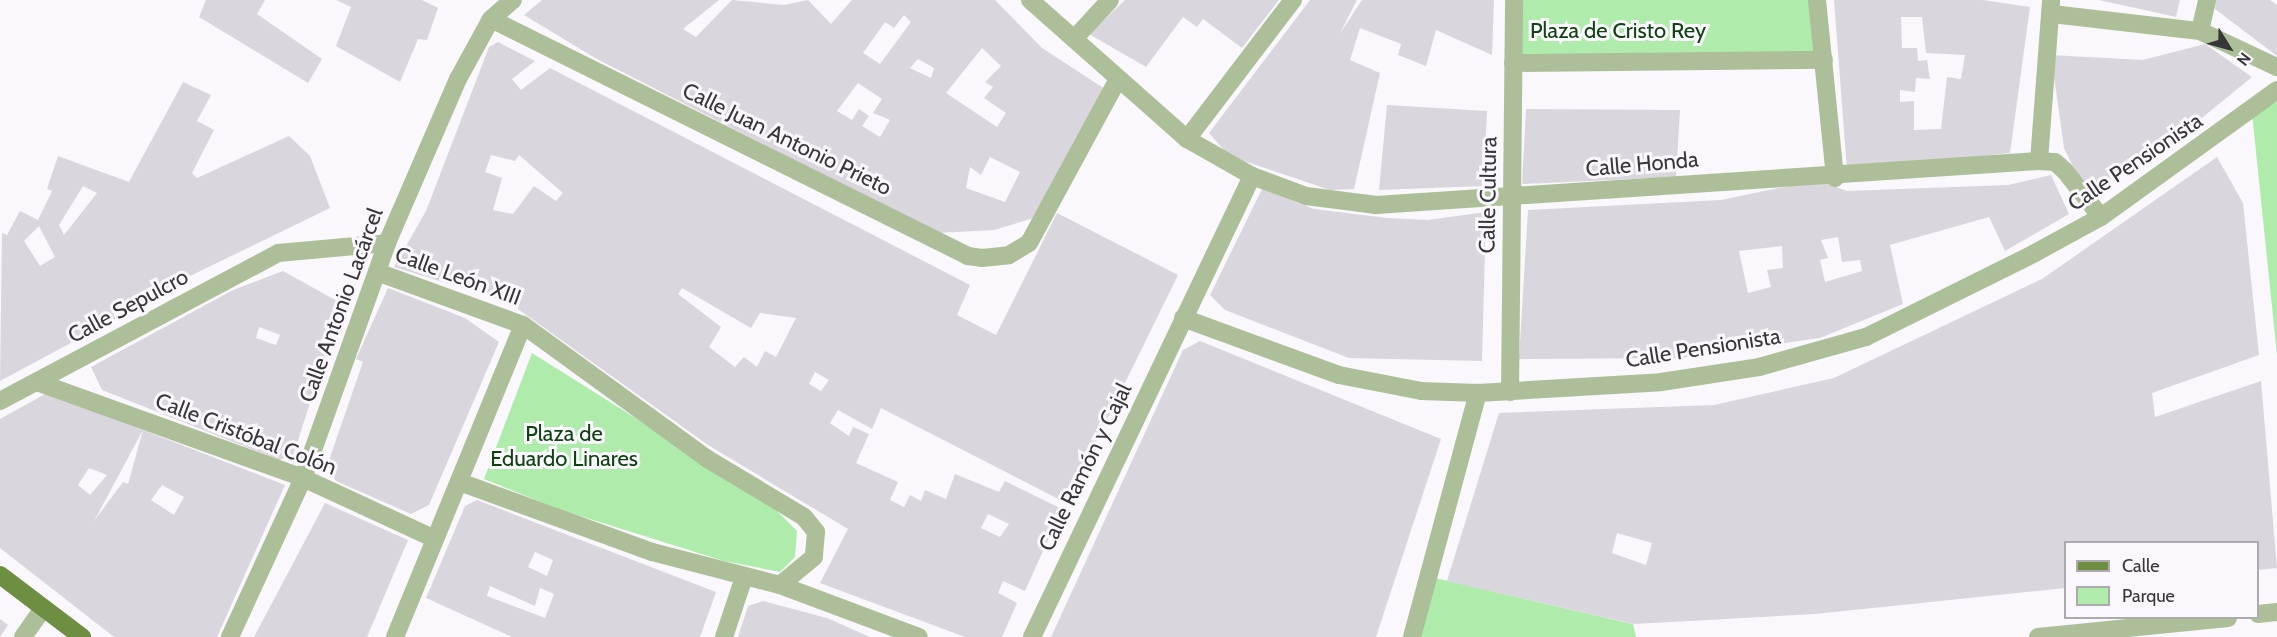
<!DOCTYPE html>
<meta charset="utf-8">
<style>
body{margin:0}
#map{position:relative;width:2277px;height:637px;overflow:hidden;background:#faf7fd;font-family:Cabin,sans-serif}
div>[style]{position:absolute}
.green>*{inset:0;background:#afecab}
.building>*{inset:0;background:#dad6dd}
.minor>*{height:18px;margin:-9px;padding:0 9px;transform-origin:9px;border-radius:9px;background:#adbf98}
.major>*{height:18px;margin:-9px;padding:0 9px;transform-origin:9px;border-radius:9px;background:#6e8e41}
span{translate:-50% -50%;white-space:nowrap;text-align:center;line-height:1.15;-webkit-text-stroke:6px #faf7fd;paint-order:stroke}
.park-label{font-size:22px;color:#0e420f}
.street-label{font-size:22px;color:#373638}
.legend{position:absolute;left:2064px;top:541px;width:195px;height:78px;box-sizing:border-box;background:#faf7fd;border:2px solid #acaaae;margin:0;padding:8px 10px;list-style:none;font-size:18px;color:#373638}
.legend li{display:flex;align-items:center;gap:12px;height:30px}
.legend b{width:30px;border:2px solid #acaaae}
.north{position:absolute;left:2199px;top:18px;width:60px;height:60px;-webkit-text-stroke:4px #faf7fd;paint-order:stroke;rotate:127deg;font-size:16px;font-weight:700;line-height:24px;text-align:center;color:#373638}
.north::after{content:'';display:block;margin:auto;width:21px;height:27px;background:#373638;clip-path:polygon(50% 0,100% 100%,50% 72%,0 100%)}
</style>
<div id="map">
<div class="green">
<div style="clip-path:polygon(1514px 0,1817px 0,1824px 60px,1513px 63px)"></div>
<div style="clip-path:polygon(2277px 102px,2277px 355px,2252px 113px)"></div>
<div style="clip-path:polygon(532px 353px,766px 500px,797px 531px,795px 557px,780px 572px,724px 561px,561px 510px,484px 479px)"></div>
<div style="clip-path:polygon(1431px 577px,1633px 624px,1636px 637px,1412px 637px)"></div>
</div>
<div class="building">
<div style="clip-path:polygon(206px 0,265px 0,257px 14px,322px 59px,308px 83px,199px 17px)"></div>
<div style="clip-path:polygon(336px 0,422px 0,438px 8px,427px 40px,418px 39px,400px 82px,336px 46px,351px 7px)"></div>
<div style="clip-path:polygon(evenodd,542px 0,719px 0,683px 29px,696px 37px,732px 0,784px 5px,808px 0,831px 24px,852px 0,995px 0,1042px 48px,1105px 89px,1037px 217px,994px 230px,937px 233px,595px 58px,524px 15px,542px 0,904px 15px,911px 22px,880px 64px,863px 53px,885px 22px,894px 28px,904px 15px,542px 0,982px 48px,1001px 66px,985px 82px,993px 87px,984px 98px,1006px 113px,997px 127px,946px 93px,982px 48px,542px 0,918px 59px,934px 68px,931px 78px,910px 68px,918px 59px,542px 0,858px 83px,882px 99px,873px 113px,890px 120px,880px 137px,862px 126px,869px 116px,859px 109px,852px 120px,837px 111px,858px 83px,542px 0,990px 157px,1020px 172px,1005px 202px,966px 188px,970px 167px,981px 175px,990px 157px)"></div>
<div style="clip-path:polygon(1125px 0,1279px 0,1242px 48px,1203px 19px,1197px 27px,1183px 17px,1146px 67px,1089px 34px)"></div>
<div style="clip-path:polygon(1310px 0,1357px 0,1339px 35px,1362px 0,1494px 0,1492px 55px,1436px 30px,1426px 66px,1398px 55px,1401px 44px,1360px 28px,1350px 60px,1380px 73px,1354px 189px,1330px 190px,1229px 156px,1209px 133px)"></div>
<div style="clip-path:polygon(evenodd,1834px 0,1983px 0,2030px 7px,2010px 153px,1847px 170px,1834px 0,1901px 17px,1922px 17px,1926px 53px,1965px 55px,1961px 79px,1947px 77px,1941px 129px,1914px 130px,1914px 101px,1900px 102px,1900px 90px,1915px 92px,1916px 78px,1930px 79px,1927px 60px,1918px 61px,1917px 48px,1902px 48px,1901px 17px)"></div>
<div style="clip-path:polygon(2099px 0,2180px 0,2176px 17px)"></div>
<div style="clip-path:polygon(2216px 0,2270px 0,2277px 5px,2277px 56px,2215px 9px)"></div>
<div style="clip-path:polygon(evenodd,498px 42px,535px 61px,512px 79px,521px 90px,550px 68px,970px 285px,957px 315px,996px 335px,1057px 213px,1178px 275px,1066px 503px,881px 408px,872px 429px,838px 410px,830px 423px,849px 436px,853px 427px,869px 434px,856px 463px,898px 482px,890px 500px,904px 507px,910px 495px,921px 501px,925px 490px,946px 499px,955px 474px,999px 492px,1005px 481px,1062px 509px,1025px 591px,1003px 581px,998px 593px,1017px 603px,1002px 637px,965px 637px,820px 583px,848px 529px,708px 445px,508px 302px,394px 267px,426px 211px,489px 47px,498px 42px,491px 155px,515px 161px,519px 155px,563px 193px,556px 201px,534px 186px,513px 214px,493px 210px,502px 178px,485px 172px,491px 155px,498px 42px,682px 288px,751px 328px,760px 313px,796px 318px,776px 357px,765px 351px,757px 367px,744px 357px,735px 367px,709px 347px,721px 327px,678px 294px,682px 288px,498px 42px,815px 372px,829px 380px,821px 391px,809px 384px,815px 372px,498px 42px,988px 514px,1009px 524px,1000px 537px,981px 528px,988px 514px)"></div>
<div style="clip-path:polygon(2205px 44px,2252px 77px,2192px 126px,2096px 189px,2082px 185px,2064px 148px,2051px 55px,2143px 60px)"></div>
<div style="clip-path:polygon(evenodd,183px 82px,211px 95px,197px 121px,214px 130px,192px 173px,197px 178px,289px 136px,310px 156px,330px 208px,188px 277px,186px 272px,172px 281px,175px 287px,0 381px,2px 233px,7px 235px,20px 211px,38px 220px,52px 191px,47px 189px,58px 156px,129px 182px,183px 82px,83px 186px,97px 193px,64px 235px,59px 225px,83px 186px,183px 82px,39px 226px,55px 257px,40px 266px,24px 241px,39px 226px)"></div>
<div style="clip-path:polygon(1387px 105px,1487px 111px,1483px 186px,1379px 190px)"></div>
<div style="clip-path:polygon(1526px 109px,1680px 110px,1676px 177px,1522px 184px)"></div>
<div style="clip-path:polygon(evenodd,2217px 157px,2243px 203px,2259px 355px,2152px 393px,2155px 417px,2261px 381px,2277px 568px,2258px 570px,2258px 542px,2066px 542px,2066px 588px,1815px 614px,1634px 624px,1447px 581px,1499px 413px,1714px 405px,1834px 378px,2042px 279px,2217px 157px,1617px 533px,1652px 543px,1646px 565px,1612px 553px,1617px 533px)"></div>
<div style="clip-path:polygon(evenodd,2051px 175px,2069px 214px,2005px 251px,1989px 217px,1890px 245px,1903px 304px,1820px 338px,1680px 358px,1519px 359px,1528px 210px,1721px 200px,1817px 180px,1847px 191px,2008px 185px,2051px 175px,1838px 237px,1842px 262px,1860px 260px,1862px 271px,1825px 282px,1820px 260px,1828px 258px,1821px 240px,1838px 237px,2051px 175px,1782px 246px,1783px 268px,1767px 270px,1771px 287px,1748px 293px,1739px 251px,1782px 246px)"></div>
<div style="clip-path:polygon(1262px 189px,1314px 209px,1387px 218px,1428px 220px,1486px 212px,1482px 361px,1349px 358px,1225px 310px,1210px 295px)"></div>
<div style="clip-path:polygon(evenodd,283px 271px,337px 301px,340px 309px,293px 456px,279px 460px,102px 390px,91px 367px,233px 290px,283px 271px,259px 327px,280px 335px,276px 345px,256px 338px,259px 327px)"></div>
<div style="clip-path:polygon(388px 288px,465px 318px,499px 342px,429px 505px,411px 514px,336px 481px,327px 466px,363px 362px,356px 359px)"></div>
<div style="clip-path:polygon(1200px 341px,1441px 439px,1376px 637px,1051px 637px,1183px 350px)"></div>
<div style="clip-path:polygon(evenodd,47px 393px,143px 430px,94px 521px,123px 482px,128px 484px,143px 430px,285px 485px,217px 637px,114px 637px,0 548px,0 419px,47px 393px,89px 468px,107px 475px,90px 495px,78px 485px,89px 468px,47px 393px,162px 485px,184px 497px,174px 515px,151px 500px,162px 485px)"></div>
<div style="clip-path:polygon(evenodd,477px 500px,716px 592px,700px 637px,512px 637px,426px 598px,465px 506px,477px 500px,535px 552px,553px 560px,547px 576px,528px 567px,535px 552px,477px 500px,490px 586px,535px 606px,540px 588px,554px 594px,545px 618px,487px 596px,490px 586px)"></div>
<div style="clip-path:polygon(325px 503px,408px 540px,367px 637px,254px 637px)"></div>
<div style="clip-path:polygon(763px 601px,827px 618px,870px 637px,738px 637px,748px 606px)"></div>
<div style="clip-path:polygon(0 619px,8px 625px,0 637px)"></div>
</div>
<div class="minor">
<div style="left:1030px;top:0;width:210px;rotate:41.5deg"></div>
<div style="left:1187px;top:139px;width:75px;rotate:29.6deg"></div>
<div style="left:1252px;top:176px;width:58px;rotate:20.3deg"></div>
<div style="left:1306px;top:196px;width:71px;rotate:7.3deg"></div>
<div style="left:1376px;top:205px;width:664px;rotate:-3.8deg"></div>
<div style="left:2039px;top:161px;width:16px;rotate:4deg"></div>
<div style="left:2055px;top:162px;width:13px;rotate:42deg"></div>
<div style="left:2065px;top:171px;width:58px;rotate:52deg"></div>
<div style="left:1817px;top:0;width:179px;rotate:84.2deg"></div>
<div style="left:2052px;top:14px;width:149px;rotate:6.6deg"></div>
<div style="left:2200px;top:31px;width:85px;rotate:25.1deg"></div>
<div style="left:491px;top:19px;width:533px;rotate:26.42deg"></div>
<div style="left:968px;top:256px;width:14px;rotate:8deg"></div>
<div style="left:982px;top:258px;width:27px;rotate:-6deg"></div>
<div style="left:1009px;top:255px;width:23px;rotate:-31deg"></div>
<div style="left:1029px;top:243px;width:184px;rotate:-61.5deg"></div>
<div style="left:2200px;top:31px;width:32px;rotate:-77deg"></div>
<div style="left:1074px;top:39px;width:53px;rotate:-47.3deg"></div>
<div style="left:1513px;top:63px;width:311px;rotate:-0.6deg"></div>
<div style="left:1187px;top:139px;width:175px;rotate:-52.7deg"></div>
<div style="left:2039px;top:161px;width:161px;rotate:-85.7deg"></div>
<div style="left:377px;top:272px;width:155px;rotate:20deg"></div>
<div style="left:523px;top:325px;width:226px;rotate:36deg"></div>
<div style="left:706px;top:458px;width:114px;rotate:31deg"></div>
<div style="left:804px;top:517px;width:19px;rotate:51deg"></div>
<div style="left:816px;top:532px;width:25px;rotate:95deg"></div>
<div style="left:814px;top:557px;width:44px;rotate:140.5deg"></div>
<div style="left:780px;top:585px;width:132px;rotate:-165.5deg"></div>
<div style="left:652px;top:552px;width:204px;rotate:-160deg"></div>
<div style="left:1183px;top:318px;width:166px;rotate:20.1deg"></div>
<div style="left:1339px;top:375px;width:84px;rotate:11deg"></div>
<div style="left:1421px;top:391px;width:57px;rotate:2deg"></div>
<div style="left:1478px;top:393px;width:183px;rotate:-3.4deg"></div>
<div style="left:1661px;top:382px;width:99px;rotate:-8.7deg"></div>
<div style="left:1759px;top:367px;width:111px;rotate:-15.7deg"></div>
<div style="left:1866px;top:337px;width:186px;rotate:-26.4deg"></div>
<div style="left:2033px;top:254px;width:77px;rotate:-28.6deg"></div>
<div style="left:2101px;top:217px;width:217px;rotate:-35.8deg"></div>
<div style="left:37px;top:382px;width:283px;rotate:19.8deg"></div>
<div style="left:303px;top:478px;width:145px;rotate:24.8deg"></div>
<div style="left:1510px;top:392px;width:392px;rotate:-89.4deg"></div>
<div style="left:0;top:401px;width:315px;rotate:-28deg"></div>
<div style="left:278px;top:253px;width:109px;rotate:-5.2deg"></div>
<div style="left:780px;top:585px;width:148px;rotate:20.5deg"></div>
<div style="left:2258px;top:614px;width:19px;rotate:-6deg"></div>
<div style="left:23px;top:637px;width:35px;rotate:-55deg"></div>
<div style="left:230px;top:637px;width:175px;rotate:-65.3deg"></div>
<div style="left:303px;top:478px;width:250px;rotate:-70.3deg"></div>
<div style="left:387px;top:243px;width:179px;rotate:-66.6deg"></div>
<div style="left:458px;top:79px;width:68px;rotate:-61.2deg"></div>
<div style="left:491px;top:19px;width:29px;rotate:-41deg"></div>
<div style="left:395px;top:637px;width:337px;rotate:-67.7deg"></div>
<div style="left:724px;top:637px;width:63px;rotate:-71.6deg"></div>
<div style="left:1032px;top:637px;width:511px;rotate:-64.49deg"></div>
<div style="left:1412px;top:637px;width:253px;rotate:-74.9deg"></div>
<div style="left:2038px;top:637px;width:191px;rotate:-5.7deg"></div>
</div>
<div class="major">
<div style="left:0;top:575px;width:103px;rotate:37.1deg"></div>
</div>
<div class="park-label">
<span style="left:1618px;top:31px">Plaza de Cristo Rey</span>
<span style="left:564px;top:446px">Plaza de<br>Eduardo Linares</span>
</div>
<div class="street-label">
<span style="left:787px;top:139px;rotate:26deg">Calle Juan Antonio Prieto</span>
<span style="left:2135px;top:162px;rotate:-34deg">Calle Pensionista</span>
<span style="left:1642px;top:164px;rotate:-5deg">Calle Honda</span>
<span style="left:1488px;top:195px;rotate:-89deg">Calle Cultura</span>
<span style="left:458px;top:276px;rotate:20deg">Calle León XIII</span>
<span style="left:341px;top:305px;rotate:-70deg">Calle Antonio Lacárcel</span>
<span style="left:128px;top:306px;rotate:-28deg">Calle Sepulcro</span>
<span style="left:1703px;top:348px;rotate:-9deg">Calle Pensionista</span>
<span style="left:246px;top:434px;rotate:21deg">Calle Cristóbal Colón</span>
<span style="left:1085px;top:467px;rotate:-64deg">Calle Ramón y Cajal</span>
</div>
<ul class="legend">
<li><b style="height:8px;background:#6e8e41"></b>Calle</li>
<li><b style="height:16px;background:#afecab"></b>Parque</li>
</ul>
<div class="north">N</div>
</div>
